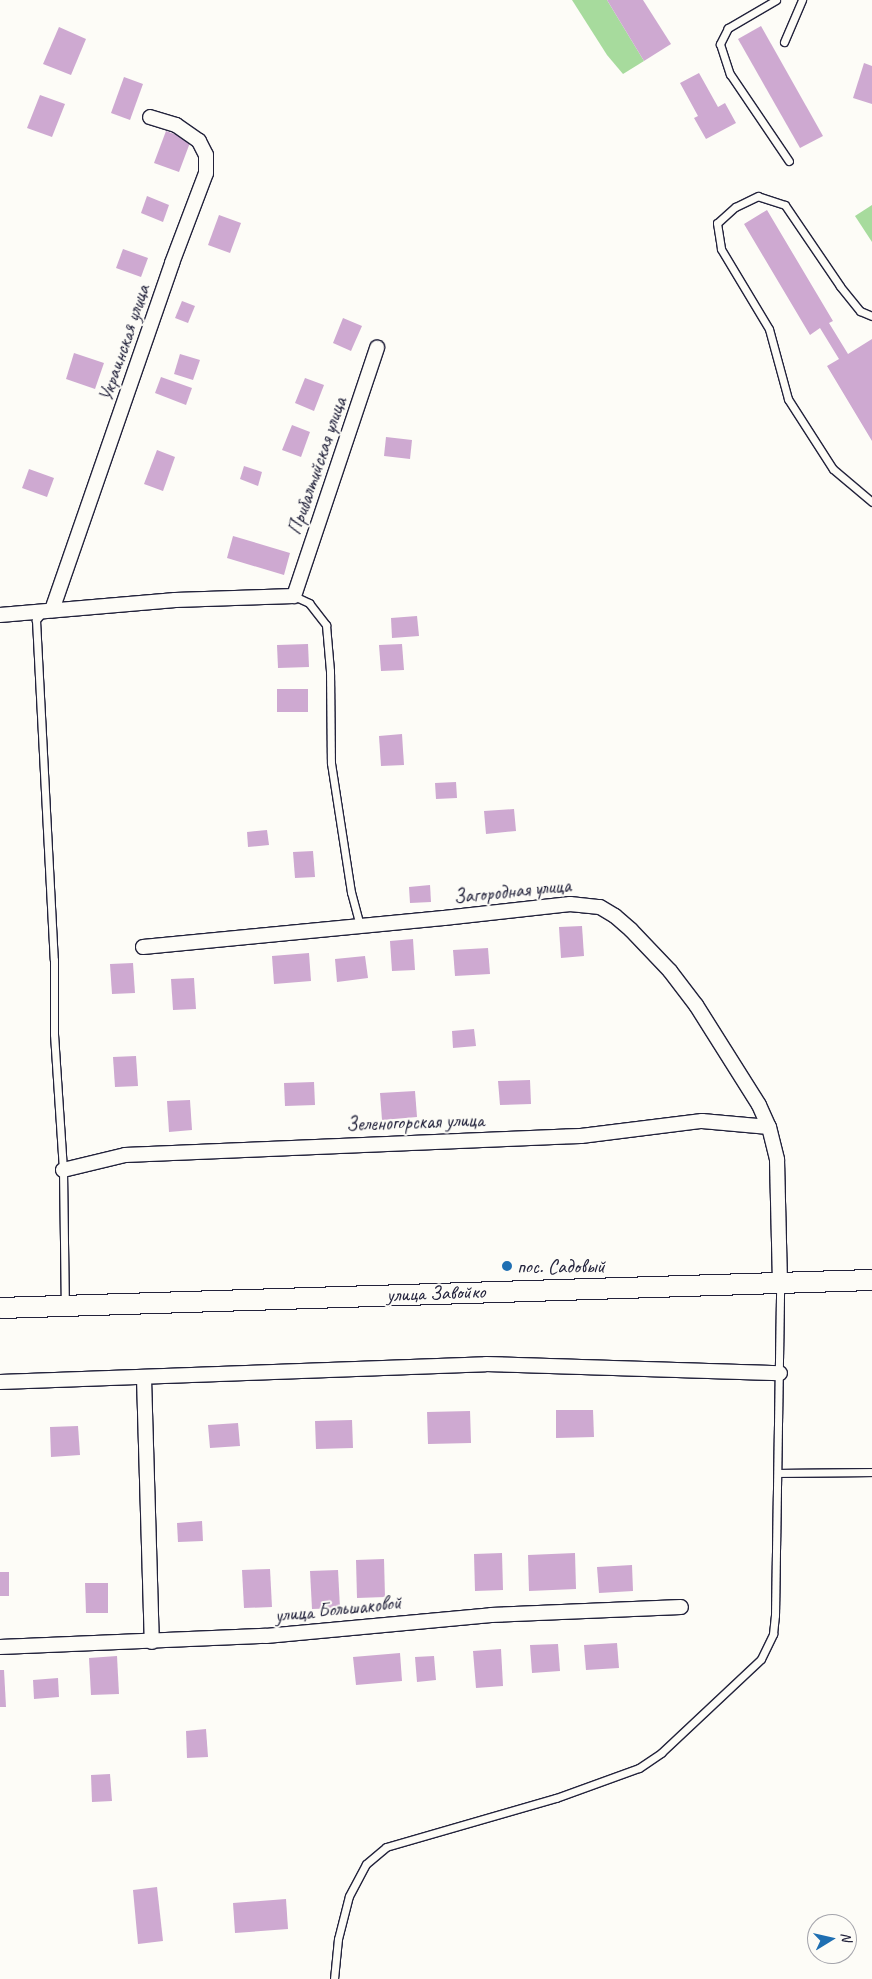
<!DOCTYPE html>
<meta charset="utf-8">
<style>
body{margin:0}
#map{position:relative;width:872px;height:1979px;overflow:hidden;background:#fdfcf7;font-family:Caveat,sans-serif}
div>[style]{position:absolute}
.green>*{inset:0;background:#a7db9d}
.building>*{inset:0;background:#cea9d1}
.roads{filter:drop-shadow(1px 0 #22223b) drop-shadow(-1px 0 #22223b) drop-shadow(0 1px #22223b) drop-shadow(0 -1px #22223b)}
.lane>*{height:7px;margin:-3.5px;padding:0 3.5px;transform-origin:3.5px;border-radius:3.5px;background:#fdfcf7}
.street>*{height:14px;margin:-7px;padding:0 7px;transform-origin:7px;border-radius:7px;background:#fdfcf7}
.secondary>*{height:20px;margin:-10px;padding:0 10px;transform-origin:10px;border-radius:10px;background:#fdfcf7}
.dots>*{width:14px;height:14px;translate:-50% -50%;box-sizing:border-box;border:2px solid #fdfcf7;border-radius:50%}
span{translate:-50% -50%;white-space:nowrap;text-align:center;line-height:1.15;-webkit-text-stroke:4px #fdfcf7;paint-order:stroke}
.street-label{font-size:20px;color:#22223b}
.poi-label{font-size:20px;color:#22223b}
.left{translate:0 -50%;text-align:left}
.north{position:absolute;left:807px;top:1914px;width:50px;height:50px;box-sizing:border-box;background:#fdfcf7;border:1px solid #a5a5ac;border-radius:50%;rotate:81deg;font-size:14px;font-weight:700;line-height:20px;text-align:center;color:#22223b}
.north::after{content:'';display:block;margin:auto;width:18px;height:22px;background:#1f6fb2;clip-path:polygon(50% 0,100% 100%,50% 72%,0 100%)}
</style>
<div id="map">
<div class="green">
<div style="clip-path:polygon(572px 0,607px 0,644px 61px,623px 74px,607px 55px)"></div>
<div style="clip-path:polygon(872px 205px,872px 242px,855px 216px)"></div>
</div>
<div class="building">
<div style="clip-path:polygon(607px 0,643px 0,671px 44px,644px 61px)"></div>
<div style="clip-path:polygon(761px 26px,823px 136px,800px 148px,738px 39px)"></div>
<div style="clip-path:polygon(59px 27px,86px 39px,71px 75px,43px 64px)"></div>
<div style="clip-path:polygon(864px 63px,872px 66px,872px 104px,853px 98px)"></div>
<div style="clip-path:polygon(699px 73px,718px 107px,725px 103px,736px 123px,706px 139px,694px 118px,698px 116px,680px 83px)"></div>
<div style="clip-path:polygon(124px 77px,143px 84px,130px 120px,111px 113px)"></div>
<div style="clip-path:polygon(40px 95px,65px 104px,52px 137px,27px 128px)"></div>
<div style="clip-path:polygon(166px 131px,191px 140px,179px 172px,154px 163px)"></div>
<div style="clip-path:polygon(147px 196px,169px 205px,163px 222px,141px 213px)"></div>
<div style="clip-path:polygon(767px 210px,833px 321px,829px 323px,848px 354px,872px 339px,872px 441px,827px 366px,839px 359px,820px 328px,810px 335px,744px 224px)"></div>
<div style="clip-path:polygon(219px 215px,241px 223px,230px 253px,208px 245px)"></div>
<div style="clip-path:polygon(123px 249px,148px 258px,141px 277px,116px 268px)"></div>
<div style="clip-path:polygon(182px 301px,195px 306px,188px 323px,175px 318px)"></div>
<div style="clip-path:polygon(343px 318px,362px 326px,351px 351px,333px 343px)"></div>
<div style="clip-path:polygon(74px 353px,104px 363px,95px 389px,66px 379px)"></div>
<div style="clip-path:polygon(180px 354px,200px 360px,193px 380px,174px 374px)"></div>
<div style="clip-path:polygon(161px 377px,192px 388px,186px 405px,155px 393px)"></div>
<div style="clip-path:polygon(305px 378px,324px 385px,314px 411px,295px 403px)"></div>
<div style="clip-path:polygon(292px 425px,310px 432px,301px 457px,282px 450px)"></div>
<div style="clip-path:polygon(386px 437px,412px 440px,410px 459px,384px 456px)"></div>
<div style="clip-path:polygon(157px 450px,175px 457px,163px 491px,144px 484px)"></div>
<div style="clip-path:polygon(244px 466px,262px 472px,258px 486px,240px 479px)"></div>
<div style="clip-path:polygon(29px 469px,54px 478px,47px 497px,22px 488px)"></div>
<div style="clip-path:polygon(233px 536px,290px 553px,284px 575px,227px 558px)"></div>
<div style="clip-path:polygon(417px 616px,419px 636px,392px 638px,391px 618px)"></div>
<div style="clip-path:polygon(308px 644px,309px 667px,278px 668px,277px 645px)"></div>
<div style="clip-path:polygon(402px 644px,404px 670px,381px 671px,379px 645px)"></div>
<div style="clip-path:polygon(277px 689px,308px 689px,308px 712px,277px 712px)"></div>
<div style="clip-path:polygon(402px 734px,404px 765px,381px 766px,379px 736px)"></div>
<div style="clip-path:polygon(456px 782px,457px 798px,436px 799px,435px 783px)"></div>
<div style="clip-path:polygon(514px 809px,516px 831px,486px 834px,484px 811px)"></div>
<div style="clip-path:polygon(267px 830px,269px 845px,248px 847px,247px 832px)"></div>
<div style="clip-path:polygon(313px 851px,315px 877px,295px 878px,293px 852px)"></div>
<div style="clip-path:polygon(430px 885px,431px 902px,410px 903px,409px 887px)"></div>
<div style="clip-path:polygon(582px 926px,584px 956px,561px 958px,559px 927px)"></div>
<div style="clip-path:polygon(413px 939px,415px 970px,392px 971px,390px 941px)"></div>
<div style="clip-path:polygon(488px 948px,490px 974px,455px 976px,453px 950px)"></div>
<div style="clip-path:polygon(309px 953px,311px 981px,274px 984px,272px 956px)"></div>
<div style="clip-path:polygon(365px 956px,368px 978px,337px 982px,335px 959px)"></div>
<div style="clip-path:polygon(133px 963px,135px 993px,112px 994px,110px 964px)"></div>
<div style="clip-path:polygon(194px 978px,196px 1009px,173px 1010px,171px 979px)"></div>
<div style="clip-path:polygon(474px 1029px,476px 1046px,453px 1048px,452px 1031px)"></div>
<div style="clip-path:polygon(136px 1056px,138px 1086px,115px 1087px,113px 1057px)"></div>
<div style="clip-path:polygon(530px 1080px,531px 1104px,500px 1105px,498px 1081px)"></div>
<div style="clip-path:polygon(314px 1082px,315px 1105px,285px 1106px,284px 1083px)"></div>
<div style="clip-path:polygon(415px 1091px,417px 1117px,382px 1120px,380px 1093px)"></div>
<div style="clip-path:polygon(190px 1100px,192px 1130px,169px 1132px,167px 1101px)"></div>
<div style="clip-path:polygon(556px 1410px,593px 1410px,594px 1437px,556px 1438px)"></div>
<div style="clip-path:polygon(470px 1411px,471px 1443px,428px 1444px,427px 1412px)"></div>
<div style="clip-path:polygon(352px 1420px,353px 1448px,316px 1449px,315px 1421px)"></div>
<div style="clip-path:polygon(238px 1423px,240px 1446px,210px 1448px,208px 1425px)"></div>
<div style="clip-path:polygon(78px 1426px,80px 1455px,51px 1457px,50px 1427px)"></div>
<div style="clip-path:polygon(202px 1521px,203px 1541px,178px 1542px,177px 1523px)"></div>
<div style="clip-path:polygon(502px 1553px,503px 1590px,475px 1591px,474px 1554px)"></div>
<div style="clip-path:polygon(575px 1553px,576px 1589px,529px 1591px,528px 1555px)"></div>
<div style="clip-path:polygon(384px 1559px,385px 1597px,357px 1598px,356px 1560px)"></div>
<div style="clip-path:polygon(632px 1565px,633px 1591px,599px 1593px,597px 1567px)"></div>
<div style="clip-path:polygon(270px 1569px,272px 1607px,244px 1608px,242px 1570px)"></div>
<div style="clip-path:polygon(338px 1570px,340px 1608px,312px 1609px,310px 1571px)"></div>
<div style="clip-path:polygon(0 1572px,9px 1572px,9px 1596px,0 1596px)"></div>
<div style="clip-path:polygon(85px 1583px,108px 1583px,108px 1613px,86px 1613px)"></div>
<div style="clip-path:polygon(617px 1643px,619px 1668px,586px 1670px,584px 1645px)"></div>
<div style="clip-path:polygon(558px 1644px,560px 1671px,532px 1673px,530px 1645px)"></div>
<div style="clip-path:polygon(501px 1649px,503px 1686px,476px 1688px,473px 1651px)"></div>
<div style="clip-path:polygon(400px 1653px,402px 1681px,356px 1685px,353px 1657px)"></div>
<div style="clip-path:polygon(117px 1656px,119px 1694px,91px 1695px,89px 1658px)"></div>
<div style="clip-path:polygon(434px 1656px,436px 1680px,417px 1682px,415px 1657px)"></div>
<div style="clip-path:polygon(0 1670px,4px 1670px,6px 1707px,0 1707px)"></div>
<div style="clip-path:polygon(58px 1678px,59px 1697px,34px 1699px,33px 1680px)"></div>
<div style="clip-path:polygon(206px 1729px,208px 1757px,187px 1758px,186px 1731px)"></div>
<div style="clip-path:polygon(110px 1774px,112px 1801px,92px 1802px,91px 1775px)"></div>
<div style="clip-path:polygon(157px 1887px,163px 1941px,138px 1944px,133px 1890px)"></div>
<div style="clip-path:polygon(286px 1899px,288px 1929px,235px 1933px,233px 1903px)"></div>
</div>
<div class="roads">
<div class="lane">
<div style="left:776px;top:0;width:56px;rotate:149.7deg"></div>
<div style="left:728px;top:28px;width:18px;rotate:117deg"></div>
<div style="left:720px;top:44px;width:32px;rotate:72deg"></div>
<div style="left:730px;top:74px;width:105px;rotate:55.9deg"></div>
<div style="left:784px;top:42px;width:46px;rotate:-66.8deg"></div>
<div style="left:872px;top:316px;width:13px;rotate:-157deg"></div>
<div style="left:860px;top:311px;width:32px;rotate:-129deg"></div>
<div style="left:840px;top:286px;width:98px;rotate:-124.2deg"></div>
<div style="left:785px;top:205px;width:28px;rotate:-162deg"></div>
<div style="left:758px;top:196px;width:25px;rotate:154deg"></div>
<div style="left:735px;top:207px;width:24px;rotate:138deg"></div>
<div style="left:717px;top:223px;width:26px;rotate:81deg"></div>
<div style="left:721px;top:249px;width:93px;rotate:59deg"></div>
<div style="left:769px;top:329px;width:73px;rotate:74.8deg"></div>
<div style="left:788px;top:399px;width:83px;rotate:57.3deg"></div>
<div style="left:833px;top:469px;width:51px;rotate:40.2deg"></div>
<div style="left:294px;top:596px;width:17px;rotate:25deg"></div>
<div style="left:309px;top:603px;width:28px;rotate:52deg"></div>
<div style="left:326px;top:625px;width:46px;rotate:85deg"></div>
<div style="left:330px;top:671px;width:92px;rotate:89.4deg"></div>
<div style="left:331px;top:763px;width:131px;rotate:81.2deg"></div>
<div style="left:351px;top:892px;width:34px;rotate:75deg"></div>
<div style="left:43px;top:612px;width:11px;rotate:131deg"></div>
<div style="left:36px;top:620px;width:340px;rotate:87deg"></div>
<div style="left:54px;top:960px;width:74px;rotate:90deg"></div>
<div style="left:54px;top:1034px;width:136px;rotate:86.2deg"></div>
<div style="left:63px;top:1170px;width:135px;rotate:89.2deg"></div>
<div style="left:778px;top:1473px;width:94px;rotate:-0.6deg"></div>
<div style="left:334px;top:1979px;width:40px;rotate:-84.3deg"></div>
<div style="left:338px;top:1939px;width:44px;rotate:-75.7deg"></div>
<div style="left:349px;top:1896px;width:36px;rotate:-62deg"></div>
<div style="left:366px;top:1864px;width:26px;rotate:-40deg"></div>
<div style="left:386px;top:1847px;width:177px;rotate:-16.1deg"></div>
<div style="left:556px;top:1798px;width:88px;rotate:-19.9deg"></div>
<div style="left:639px;top:1768px;width:27px;rotate:-34deg"></div>
<div style="left:661px;top:1753px;width:137px;rotate:-43.2deg"></div>
<div style="left:761px;top:1659px;width:28px;rotate:-64deg"></div>
<div style="left:773px;top:1634px;width:19px;rotate:-84deg"></div>
<div style="left:775px;top:1615px;width:330px;rotate:-89.1deg"></div>
</div>
<div class="street">
<div style="left:52px;top:610px;width:367px;rotate:-70.9deg"></div>
<div style="left:172px;top:263px;width:96px;rotate:-69.3deg"></div>
<div style="left:206px;top:173px;width:18px;rotate:-90deg"></div>
<div style="left:206px;top:155px;width:16px;rotate:-117deg"></div>
<div style="left:199px;top:141px;width:28px;rotate:-145deg"></div>
<div style="left:176px;top:125px;width:27px;rotate:-163deg"></div>
<div style="left:0;top:615px;width:176px;rotate:-4.9deg"></div>
<div style="left:175px;top:600px;width:119px;rotate:-1.9deg"></div>
<div style="left:294px;top:596px;width:262px;rotate:-71.5deg"></div>
<div style="left:143px;top:947px;width:302px;rotate:-5.5deg"></div>
<div style="left:444px;top:918px;width:127px;rotate:-6.3deg"></div>
<div style="left:570px;top:904px;width:30px;rotate:6deg"></div>
<div style="left:600px;top:907px;width:17px;rotate:31deg"></div>
<div style="left:615px;top:916px;width:21px;rotate:41deg"></div>
<div style="left:631px;top:930px;width:57px;rotate:46.4deg"></div>
<div style="left:670px;top:971px;width:43px;rotate:52.6deg"></div>
<div style="left:696px;top:1005px;width:118px;rotate:57.8deg"></div>
<div style="left:759px;top:1105px;width:24px;rotate:66deg"></div>
<div style="left:769px;top:1127px;width:34px;rotate:76deg"></div>
<div style="left:777px;top:1160px;width:122px;rotate:88.6deg"></div>
<div style="left:63px;top:1170px;width:64px;rotate:-13.6deg"></div>
<div style="left:125px;top:1155px;width:456px;rotate:-2.4deg"></div>
<div style="left:581px;top:1136px;width:122px;rotate:-7.1deg"></div>
<div style="left:702px;top:1121px;width:67px;rotate:5.1deg"></div>
<div style="left:144px;top:1378px;width:264px;rotate:88.3deg"></div>
<div style="left:0;top:1382px;width:486px;rotate:-2.1deg"></div>
<div style="left:486px;top:1364px;width:294px;rotate:1.8deg"></div>
<div style="left:0;top:1647px;width:266px;rotate:-2.4deg"></div>
<div style="left:266px;top:1636px;width:226px;rotate:-5.3deg"></div>
<div style="left:491px;top:1615px;width:190px;rotate:-2.4deg"></div>
</div>
<div class="secondary">
<div style="left:0;top:1308px;width:872px;rotate:-1.84deg"></div>
</div>
</div>
<div class="dots">
<div style="left:507px;top:1266px;background:#1f6fb2"></div>
</div>
<div class="street-label">
<span style="left:124px;top:343px;rotate:-71deg">Украинская улица</span>
<span style="left:317px;top:466px;rotate:-71deg">Прибалтийская улица</span>
<span style="left:512px;top:891px;rotate:-6deg">Загородная улица</span>
<span style="left:415px;top:1122px;rotate:-2deg">Зеленогорская улица</span>
<span style="left:436px;top:1293px;rotate:-2deg">улица Завойко</span>
<span style="left:338px;top:1609px;rotate:-6deg">улица Большаковой</span>
</div>
<div class="poi-label">
<span class="left" style="left:517px;top:1266px">пос. Садовый</span>
</div>
<div class="north">N</div>
</div>
